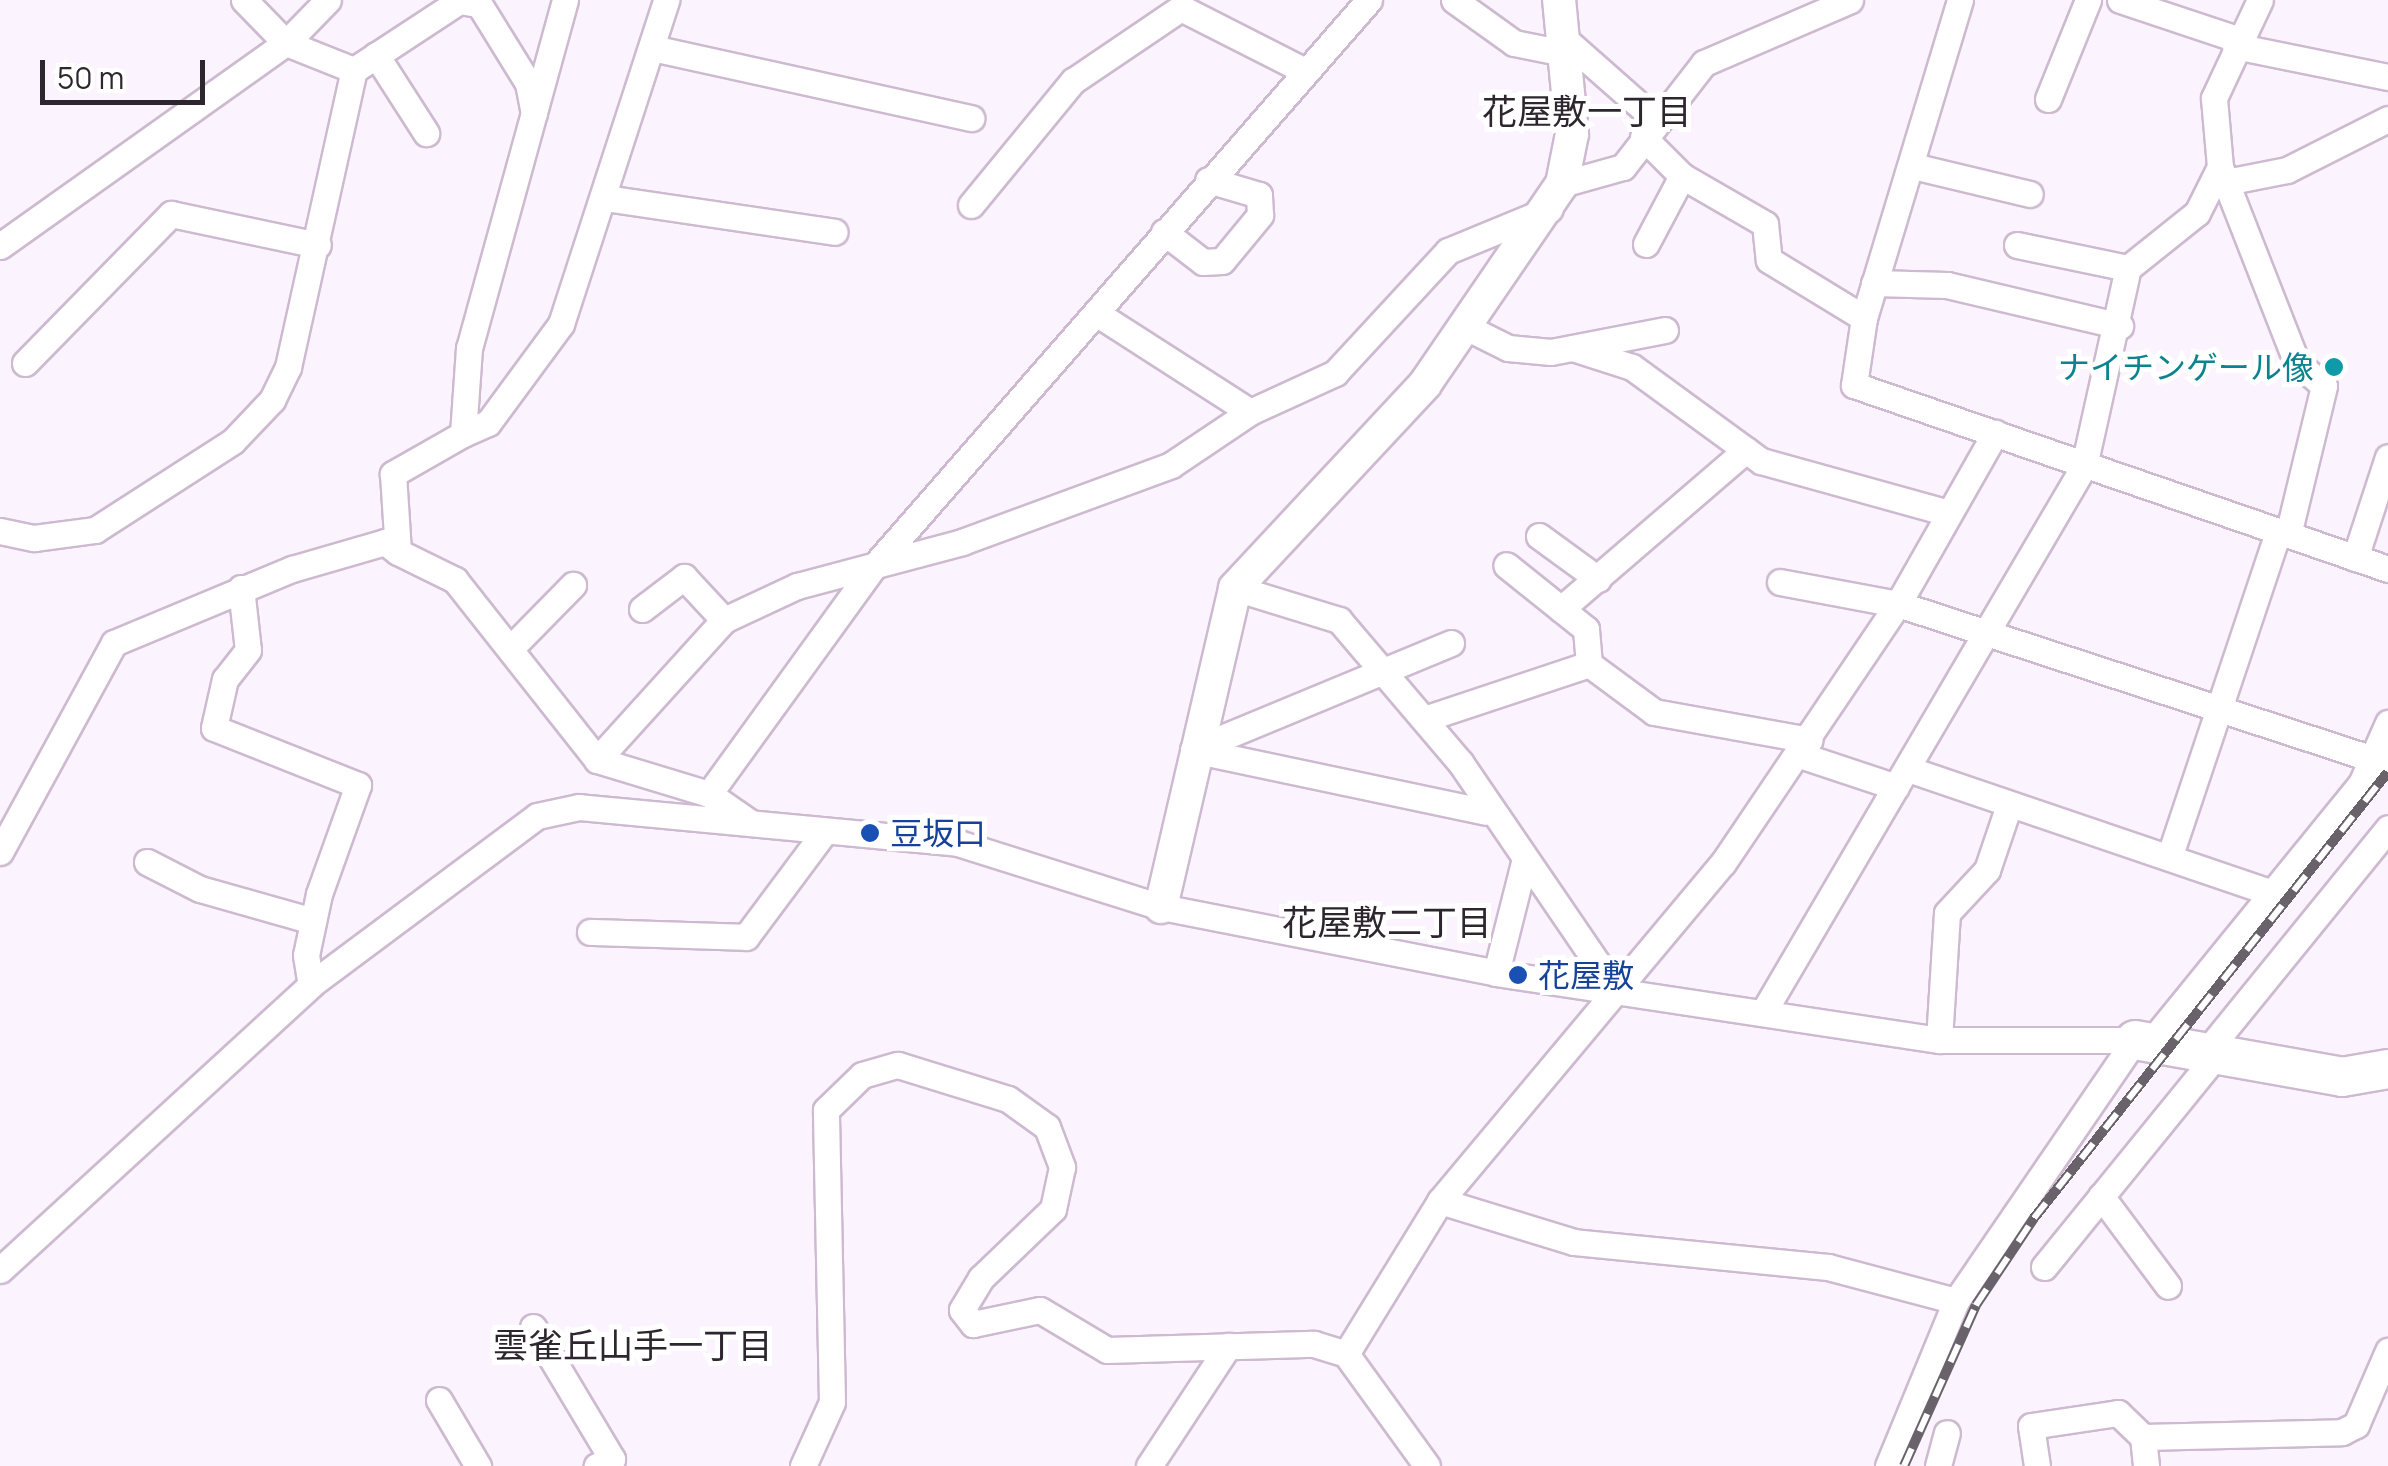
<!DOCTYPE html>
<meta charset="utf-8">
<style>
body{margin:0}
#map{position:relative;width:2388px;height:1466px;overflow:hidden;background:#fbf3fd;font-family:Manrope,"Noto Sans JP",sans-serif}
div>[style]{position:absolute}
.roads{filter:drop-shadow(2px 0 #cdbad0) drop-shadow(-2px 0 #cdbad0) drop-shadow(0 2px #cdbad0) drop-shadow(0 -2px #cdbad0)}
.minor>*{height:25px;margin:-12.5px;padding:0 12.5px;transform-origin:12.5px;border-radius:12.5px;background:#fff}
.tertiary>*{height:32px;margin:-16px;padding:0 16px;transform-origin:16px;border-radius:16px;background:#fff}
.secondary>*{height:38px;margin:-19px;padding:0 19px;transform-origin:19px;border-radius:19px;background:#fff}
.rail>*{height:10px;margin-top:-5px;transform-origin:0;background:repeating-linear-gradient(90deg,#fff 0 19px,#6a626b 0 38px);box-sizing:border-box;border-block:2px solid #6a626b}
.dots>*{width:28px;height:28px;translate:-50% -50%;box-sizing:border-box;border:5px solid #fff;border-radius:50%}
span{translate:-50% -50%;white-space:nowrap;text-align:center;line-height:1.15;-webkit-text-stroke:10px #fff;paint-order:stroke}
.culture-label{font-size:32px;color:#0d838f}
.right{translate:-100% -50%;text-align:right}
.transit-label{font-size:32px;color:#164399}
.left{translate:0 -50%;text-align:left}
.neighbourhood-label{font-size:35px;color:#2d262e}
.scale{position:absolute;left:40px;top:60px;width:165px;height:45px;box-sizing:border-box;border:5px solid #2d262e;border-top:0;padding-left:12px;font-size:30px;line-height:35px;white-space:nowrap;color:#2d262e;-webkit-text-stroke:8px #fff;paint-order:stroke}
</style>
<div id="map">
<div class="roads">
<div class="minor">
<div style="left:244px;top:0;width:60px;rotate:45.7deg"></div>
<div style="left:286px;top:43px;width:73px;rotate:21.7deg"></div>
<div style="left:354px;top:70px;width:126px;rotate:-33.3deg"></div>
<div style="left:459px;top:1px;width:20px;rotate:9deg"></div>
<div style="left:479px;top:4px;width:93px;rotate:58.2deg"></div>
<div style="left:528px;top:83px;width:31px;rotate:79deg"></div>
<div style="left:565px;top:0;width:361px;rotate:105.4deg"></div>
<div style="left:469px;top:348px;width:86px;rotate:94deg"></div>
<div style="left:463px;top:434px;width:81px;rotate:150.3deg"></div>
<div style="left:393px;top:474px;width:78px;rotate:86.3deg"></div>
<div style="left:398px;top:552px;width:64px;rotate:26.2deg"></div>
<div style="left:455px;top:580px;width:229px;rotate:51.7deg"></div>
<div style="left:597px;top:760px;width:117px;rotate:16.9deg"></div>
<div style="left:1454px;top:0;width:74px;rotate:35.6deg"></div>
<div style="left:1514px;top:43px;width:51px;rotate:11.3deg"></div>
<div style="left:1960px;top:0;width:332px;rotate:106.8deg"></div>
<div style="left:1864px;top:318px;width:68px;rotate:98.5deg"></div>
<div style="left:1854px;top:385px;width:565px;rotate:19.01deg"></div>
<div style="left:2120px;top:0;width:123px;rotate:18.4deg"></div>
<div style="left:1562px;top:37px;width:125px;rotate:41.4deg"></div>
<div style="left:2235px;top:46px;width:156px;rotate:11.5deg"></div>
<div style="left:652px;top:48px;width:327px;rotate:12.4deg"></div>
<div style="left:376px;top:55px;width:93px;rotate:57.3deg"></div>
<div style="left:2048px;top:99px;width:107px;rotate:-68deg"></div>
<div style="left:1643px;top:137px;width:55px;rotate:45deg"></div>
<div style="left:1682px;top:176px;width:96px;rotate:30deg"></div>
<div style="left:1765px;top:224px;width:36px;rotate:84deg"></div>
<div style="left:1769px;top:260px;width:111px;rotate:31.4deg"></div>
<div style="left:1913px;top:166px;width:120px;rotate:13.5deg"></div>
<div style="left:2220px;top:167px;width:211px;rotate:68.6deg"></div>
<div style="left:2297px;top:363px;width:35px;rotate:40deg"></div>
<div style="left:2324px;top:386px;width:153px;rotate:103.6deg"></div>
<div style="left:2226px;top:182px;width:62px;rotate:-11.1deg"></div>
<div style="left:2287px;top:170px;width:113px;rotate:-26.8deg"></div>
<div style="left:1562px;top:184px;width:63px;rotate:-15.6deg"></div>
<div style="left:1623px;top:167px;width:132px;rotate:-52.1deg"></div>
<div style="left:1704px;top:63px;width:159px;rotate:-23.3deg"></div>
<div style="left:605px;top:198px;width:232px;rotate:8.4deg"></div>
<div style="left:971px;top:205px;width:161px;rotate:-50.6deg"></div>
<div style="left:1073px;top:81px;width:130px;rotate:-34.1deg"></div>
<div style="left:1181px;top:8px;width:135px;rotate:26.9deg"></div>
<div style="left:1164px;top:232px;width:49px;rotate:37.6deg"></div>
<div style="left:1203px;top:262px;width:19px;rotate:-3deg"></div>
<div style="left:1222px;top:261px;width:60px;rotate:-50.4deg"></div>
<div style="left:1260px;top:215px;width:20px;rotate:-93deg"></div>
<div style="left:1259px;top:195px;width:53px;rotate:-163.6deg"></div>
<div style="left:1646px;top:244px;width:77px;rotate:-62.1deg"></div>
<div style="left:2017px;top:245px;width:113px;rotate:11.7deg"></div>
<div style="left:0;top:246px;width:351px;rotate:-35.4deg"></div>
<div style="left:286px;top:43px;width:60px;rotate:-45.7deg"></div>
<div style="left:1874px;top:283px;width:73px;rotate:1.6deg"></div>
<div style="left:1947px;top:285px;width:178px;rotate:13.3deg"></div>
<div style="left:1096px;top:313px;width:183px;rotate:32.7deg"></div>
<div style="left:1466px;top:327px;width:47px;rotate:26.6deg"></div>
<div style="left:1508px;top:348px;width:43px;rotate:5.3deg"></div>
<div style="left:1551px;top:352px;width:116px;rotate:-10.9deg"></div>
<div style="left:1573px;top:348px;width:62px;rotate:17.9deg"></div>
<div style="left:1632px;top:367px;width:160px;rotate:36.1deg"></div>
<div style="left:1761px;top:461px;width:191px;rotate:15.5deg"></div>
<div style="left:25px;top:363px;width:209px;rotate:-45.6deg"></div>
<div style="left:171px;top:214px;width:150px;rotate:11.9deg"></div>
<div style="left:463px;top:434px;width:27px;rotate:-24deg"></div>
<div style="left:488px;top:423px;width:123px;rotate:-53.6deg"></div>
<div style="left:561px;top:324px;width:341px;rotate:-72deg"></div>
<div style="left:0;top:531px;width:35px;rotate:12deg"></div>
<div style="left:34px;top:538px;width:62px;rotate:-7.5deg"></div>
<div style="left:95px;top:530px;width:164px;rotate:-32.8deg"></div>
<div style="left:233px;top:441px;width:57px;rotate:-46.4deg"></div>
<div style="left:272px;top:400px;width:37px;rotate:-64deg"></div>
<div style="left:288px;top:367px;width:304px;rotate:-77.5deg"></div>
<div style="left:1539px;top:536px;width:73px;rotate:36.1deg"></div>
<div style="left:2355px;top:558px;width:106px;rotate:-71.9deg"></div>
<div style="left:1780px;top:582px;width:120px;rotate:10.6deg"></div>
<div style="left:1898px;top:604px;width:515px;rotate:18.08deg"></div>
<div style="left:241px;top:588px;width:62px;rotate:83.6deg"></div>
<div style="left:248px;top:650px;width:37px;rotate:128deg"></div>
<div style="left:225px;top:679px;width:50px;rotate:102.7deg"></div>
<div style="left:214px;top:728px;width:155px;rotate:21.6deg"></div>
<div style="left:358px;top:785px;width:116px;rotate:109.7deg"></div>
<div style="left:319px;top:894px;width:62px;rotate:102deg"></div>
<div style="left:306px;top:955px;width:30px;rotate:81deg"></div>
<div style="left:1235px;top:588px;width:109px;rotate:17.1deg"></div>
<div style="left:1339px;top:620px;width:187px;rotate:49.6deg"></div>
<div style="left:1460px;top:762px;width:271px;rotate:55.7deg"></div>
<div style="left:642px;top:609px;width:53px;rotate:-37.3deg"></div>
<div style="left:684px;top:577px;width:59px;rotate:47.1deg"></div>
<div style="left:1561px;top:609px;width:244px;rotate:-40.7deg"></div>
<div style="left:1451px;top:643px;width:279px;rotate:157.5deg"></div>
<div style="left:1193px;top:750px;width:299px;rotate:11.9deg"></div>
<div style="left:510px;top:649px;width:90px;rotate:-45.5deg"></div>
<div style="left:1589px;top:664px;width:81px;rotate:36.4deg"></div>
<div style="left:1654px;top:712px;width:158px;rotate:10.2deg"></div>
<div style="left:1424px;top:719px;width:174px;rotate:-18.4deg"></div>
<div style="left:1589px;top:664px;width:35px;rotate:-95deg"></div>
<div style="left:1586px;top:629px;width:102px;rotate:-141.3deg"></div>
<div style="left:1800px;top:755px;width:101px;rotate:18.4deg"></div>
<div style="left:597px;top:760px;width:189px;rotate:-47.8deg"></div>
<div style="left:724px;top:620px;width:81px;rotate:-25deg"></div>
<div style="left:797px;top:586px;width:171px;rotate:-14.9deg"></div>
<div style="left:962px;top:542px;width:223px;rotate:-20.2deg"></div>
<div style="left:1171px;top:465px;width:95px;rotate:-33.9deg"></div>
<div style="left:1250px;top:412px;width:94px;rotate:-24.6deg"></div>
<div style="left:1335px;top:373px;width:166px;rotate:-47.2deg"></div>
<div style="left:1448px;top:251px;width:110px;rotate:-22.4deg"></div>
<div style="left:1908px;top:769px;width:389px;rotate:18.8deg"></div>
<div style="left:748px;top:821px;width:47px;rotate:-145.3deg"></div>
<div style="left:709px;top:794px;width:276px;rotate:-54.1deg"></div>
<div style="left:871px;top:570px;width:757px;rotate:-48.86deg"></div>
<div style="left:0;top:852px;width:238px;rotate:-61.4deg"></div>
<div style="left:114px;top:643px;width:193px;rotate:-22.6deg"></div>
<div style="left:292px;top:569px;width:97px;rotate:-16.2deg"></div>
<div style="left:385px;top:542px;width:16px;rotate:38deg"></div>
<div style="left:2170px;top:855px;width:341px;rotate:-71.5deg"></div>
<div style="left:147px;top:862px;width:59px;rotate:27deg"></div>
<div style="left:200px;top:889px;width:117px;rotate:15.8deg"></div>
<div style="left:590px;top:932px;width:156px;rotate:1.8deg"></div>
<div style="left:746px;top:937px;width:132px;rotate:-53.3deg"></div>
<div style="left:1496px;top:973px;width:114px;rotate:-75.8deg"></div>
<div style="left:1764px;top:1011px;width:632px;rotate:-59.58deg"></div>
<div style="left:2084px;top:466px;width:203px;rotate:-77.5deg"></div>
<div style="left:2128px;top:268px;width:88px;rotate:-38.6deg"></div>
<div style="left:2197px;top:213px;width:51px;rotate:-63.4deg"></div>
<div style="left:2220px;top:167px;width:69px;rotate:-95deg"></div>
<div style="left:2214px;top:98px;width:108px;rotate:-64.9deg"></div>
<div style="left:1939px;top:1040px;width:127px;rotate:-86.4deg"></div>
<div style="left:1947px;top:913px;width:59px;rotate:-47.1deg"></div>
<div style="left:1987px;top:870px;width:69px;rotate:-71.3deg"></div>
<div style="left:2151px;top:1042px;width:333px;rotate:-50.9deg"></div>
<div style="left:2361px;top:784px;width:67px;rotate:-66.1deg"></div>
<div style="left:2207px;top:1051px;width:287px;rotate:-50.9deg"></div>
<div style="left:2101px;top:1196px;width:112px;rotate:53.3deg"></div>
<div style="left:2044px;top:1267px;width:276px;rotate:-50.9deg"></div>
<div style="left:0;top:1270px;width:430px;rotate:-42.5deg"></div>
<div style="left:317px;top:980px;width:274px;rotate:-36.7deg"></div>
<div style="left:537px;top:816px;width:43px;rotate:-12.1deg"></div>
<div style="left:579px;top:807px;width:381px;rotate:5.4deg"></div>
<div style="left:958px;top:843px;width:213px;rotate:17.5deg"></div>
<div style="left:1161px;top:907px;width:341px;rotate:11.1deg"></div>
<div style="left:1496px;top:973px;width:448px;rotate:8.6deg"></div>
<div style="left:1939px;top:1040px;width:196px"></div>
<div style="left:1956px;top:1301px;width:132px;rotate:-165.1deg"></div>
<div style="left:1828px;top:1267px;width:255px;rotate:-174.4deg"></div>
<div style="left:1574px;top:1242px;width:140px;rotate:-163deg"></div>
<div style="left:1440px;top:1201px;width:441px;rotate:-50.1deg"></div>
<div style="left:1723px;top:863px;width:313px;rotate:-56deg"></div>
<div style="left:1898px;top:604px;width:197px;rotate:-60.4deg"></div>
<div style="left:533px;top:1327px;width:154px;rotate:59.1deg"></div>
<div style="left:612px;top:1459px;width:17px;rotate:155deg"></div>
<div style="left:1346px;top:1354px;width:180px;rotate:-58.4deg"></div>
<div style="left:439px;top:1400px;width:77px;rotate:59.4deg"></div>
<div style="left:2143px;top:1437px;width:29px;rotate:84deg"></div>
<div style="left:803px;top:1466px;width:70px;rotate:-65.6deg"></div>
<div style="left:832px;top:1402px;width:292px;rotate:-91.2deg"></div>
<div style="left:826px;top:1110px;width:50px;rotate:-44.2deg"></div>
<div style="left:862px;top:1075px;width:37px;rotate:-16deg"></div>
<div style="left:898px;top:1065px;width:115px;rotate:17.2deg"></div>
<div style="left:1008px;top:1099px;width:48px;rotate:35.7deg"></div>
<div style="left:1047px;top:1127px;width:43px;rotate:69.4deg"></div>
<div style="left:1062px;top:1167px;width:43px;rotate:102.1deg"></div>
<div style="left:1053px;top:1209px;width:100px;rotate:136.2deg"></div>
<div style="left:981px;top:1278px;width:37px;rotate:121deg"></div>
<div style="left:962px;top:1310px;width:18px;rotate:52deg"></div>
<div style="left:973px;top:1324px;width:68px;rotate:-11.8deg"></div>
<div style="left:1040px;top:1310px;width:78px;rotate:30.8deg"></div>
<div style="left:1107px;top:1350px;width:207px;rotate:-1.7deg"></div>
<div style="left:1314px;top:1344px;width:34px;rotate:17deg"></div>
<div style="left:1346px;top:1354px;width:138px;rotate:54.1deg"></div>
<div style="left:1149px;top:1466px;width:144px;rotate:-56.6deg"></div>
<div style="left:1888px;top:1466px;width:178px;rotate:-67.6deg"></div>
<div style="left:1956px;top:1301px;width:316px;rotate:-55.6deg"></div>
<div style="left:1938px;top:1466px;width:34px;rotate:-75deg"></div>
<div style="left:2037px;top:1466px;width:40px;rotate:-98.5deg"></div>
<div style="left:2031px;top:1426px;width:88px;rotate:-8.5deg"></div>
<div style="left:2118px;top:1413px;width:35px;rotate:44deg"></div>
<div style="left:2143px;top:1437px;width:199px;rotate:-1.4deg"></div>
<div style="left:2342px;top:1432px;width:16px;rotate:-27deg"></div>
<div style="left:2356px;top:1425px;width:81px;rotate:-66.6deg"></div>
</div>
<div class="tertiary">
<div style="left:1161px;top:907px;width:327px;rotate:-76.9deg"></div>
<div style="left:1235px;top:588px;width:279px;rotate:-47deg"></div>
<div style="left:1425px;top:384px;width:242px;rotate:-55.6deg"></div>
<div style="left:1562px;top:184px;width:51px;rotate:-78.7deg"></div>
<div style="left:1572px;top:134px;width:135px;rotate:-95.5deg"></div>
</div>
<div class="secondary">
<div style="left:2135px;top:1040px;width:210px;rotate:10.1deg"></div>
<div style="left:2342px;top:1077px;width:47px;rotate:-9.9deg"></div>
</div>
</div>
<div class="rail">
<div style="left:1904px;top:1466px;width:176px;rotate:-65.9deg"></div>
<div style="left:1976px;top:1305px;width:105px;rotate:-56.3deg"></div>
<div style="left:2034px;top:1218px;width:569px;rotate:-51.56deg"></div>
</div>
<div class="dots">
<div style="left:2334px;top:367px;background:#0f9aa8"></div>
<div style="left:870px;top:833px;background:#1a4fb4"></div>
<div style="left:1518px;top:975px;background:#1a4fb4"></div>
</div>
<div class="culture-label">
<span class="right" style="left:2314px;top:367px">ナイチンゲール像</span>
</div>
<div class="transit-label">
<span class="left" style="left:890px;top:833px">豆坂口</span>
<span class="left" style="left:1538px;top:975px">花屋敷</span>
</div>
<div class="neighbourhood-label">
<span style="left:1587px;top:111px">花屋敷一丁目</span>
<span style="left:1387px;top:922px">花屋敷二丁目</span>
<span style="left:633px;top:1345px">雲雀丘山手一丁目</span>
</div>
<div class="scale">50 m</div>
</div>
